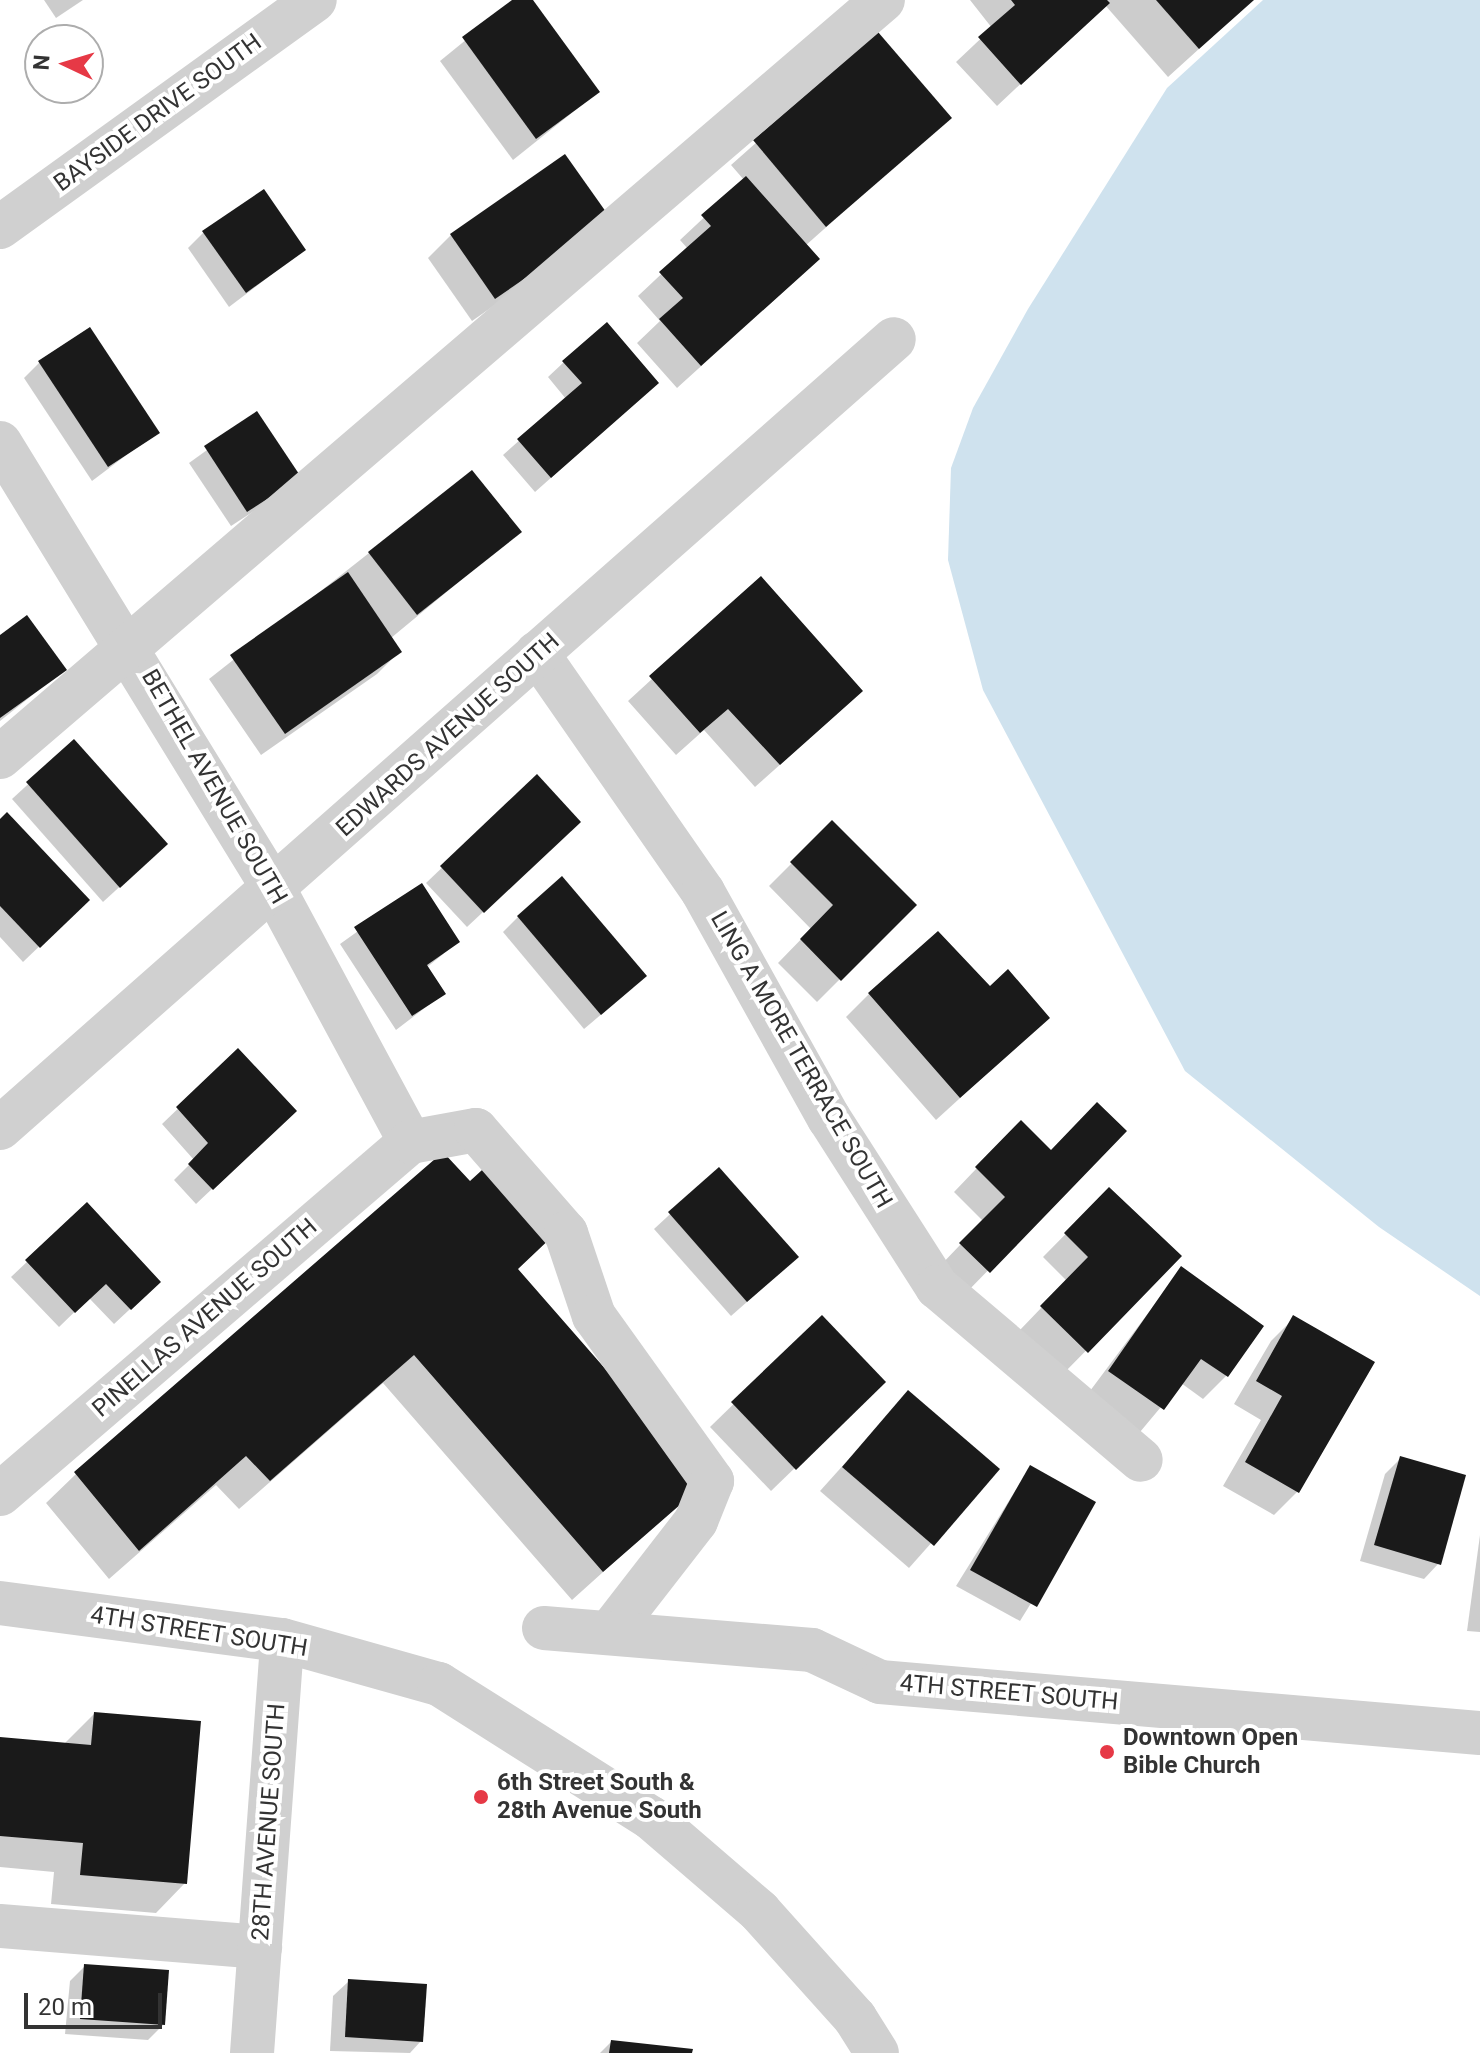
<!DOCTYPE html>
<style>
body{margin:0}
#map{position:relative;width:1480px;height:2053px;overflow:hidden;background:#fff;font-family:Roboto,sans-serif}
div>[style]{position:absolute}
.water>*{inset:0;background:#cfe2ee}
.shadow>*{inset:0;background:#0003}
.building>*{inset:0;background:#1a1a1a}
.minor>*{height:44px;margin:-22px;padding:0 22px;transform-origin:22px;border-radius:22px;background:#d0d0d0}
.dots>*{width:22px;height:22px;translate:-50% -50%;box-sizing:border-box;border:4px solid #fff;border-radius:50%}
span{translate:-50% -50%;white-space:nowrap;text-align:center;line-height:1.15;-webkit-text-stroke:8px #fff;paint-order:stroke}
.street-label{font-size:24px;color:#333}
.poi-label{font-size:24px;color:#333;font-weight:700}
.left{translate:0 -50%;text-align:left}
.north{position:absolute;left:24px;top:24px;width:80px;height:80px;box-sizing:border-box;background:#fff;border:2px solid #adadad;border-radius:50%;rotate:274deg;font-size:22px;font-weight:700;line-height:32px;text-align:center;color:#333}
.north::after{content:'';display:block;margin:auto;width:28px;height:36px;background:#e63946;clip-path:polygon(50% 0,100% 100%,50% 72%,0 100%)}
.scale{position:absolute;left:24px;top:1993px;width:138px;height:36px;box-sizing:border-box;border:4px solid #333;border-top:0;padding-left:10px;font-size:24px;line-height:28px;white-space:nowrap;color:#333;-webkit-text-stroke:6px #fff;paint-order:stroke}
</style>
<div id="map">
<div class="water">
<div style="clip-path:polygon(1263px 0,1480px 0,1480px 1296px,1379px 1227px,1185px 1071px,983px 690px,948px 560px,951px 468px,973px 408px,1028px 309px,1167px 88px)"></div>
</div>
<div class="shadow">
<div style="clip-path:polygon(44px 0,83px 0,56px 18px)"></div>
<div style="clip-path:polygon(515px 0,530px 0,598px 92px,513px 160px,440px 61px)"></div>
<div style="clip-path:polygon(970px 0,1253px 0,1168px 77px,1105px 5px,997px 106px,956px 62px,992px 28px)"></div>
<div style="clip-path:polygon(878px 35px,949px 118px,805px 246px,794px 282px,677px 388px,637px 343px,660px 321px,638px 296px,688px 249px,680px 240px,744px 180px,731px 165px)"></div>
<div style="clip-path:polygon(204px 232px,304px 250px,229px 307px,188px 248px)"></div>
<div style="clip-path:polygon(451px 235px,585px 242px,472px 321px,428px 258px)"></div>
<div style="clip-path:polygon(40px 362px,157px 432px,92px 481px,24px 378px)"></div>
<div style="clip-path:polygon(564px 362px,641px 398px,535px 492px,503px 455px,566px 399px,548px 377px)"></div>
<div style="clip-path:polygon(257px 414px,283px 492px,231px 526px,189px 463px)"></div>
<div style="clip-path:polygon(472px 472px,519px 532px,391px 638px,400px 651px,377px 674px,261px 755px,209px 679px)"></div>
<div style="clip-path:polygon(761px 579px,837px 714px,755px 787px,704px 730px,676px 755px,628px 701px)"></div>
<div style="clip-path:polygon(0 637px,64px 670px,0 721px)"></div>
<div style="clip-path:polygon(74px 742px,150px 859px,103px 902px,12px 799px)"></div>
<div style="clip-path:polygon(537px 777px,563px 837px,467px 927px,426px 883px)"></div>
<div style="clip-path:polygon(0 822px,72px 915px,23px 962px,0 937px)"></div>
<div style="clip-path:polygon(832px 823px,914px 905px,817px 1002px,778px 963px,811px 929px,769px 886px)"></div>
<div style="clip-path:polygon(421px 886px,458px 942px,426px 968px,443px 994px,396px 1030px,340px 944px)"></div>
<div style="clip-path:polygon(518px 917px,629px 991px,584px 1029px,503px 932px)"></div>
<div style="clip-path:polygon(990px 989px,1048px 1018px,936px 1120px,846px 1017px,869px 994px)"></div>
<div style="clip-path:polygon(238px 1051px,279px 1126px,196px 1204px,174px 1180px,194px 1160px,162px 1124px)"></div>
<div style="clip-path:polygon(1124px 1131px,965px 1294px,938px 1268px,983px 1221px,954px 1192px,998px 1146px,1051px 1152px)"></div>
<div style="clip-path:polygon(719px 1169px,781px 1272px,731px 1316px,654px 1229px)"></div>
<div style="clip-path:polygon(1109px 1190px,1179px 1256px,1063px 1374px,1019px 1331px,1067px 1281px,1043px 1257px)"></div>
<div style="clip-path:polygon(87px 1205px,143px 1297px,114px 1324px,89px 1298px,59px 1327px,11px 1277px)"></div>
<div style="clip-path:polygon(516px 1269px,702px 1483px,572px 1600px,383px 1383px,239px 1509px,216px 1485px,109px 1579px,46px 1503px,76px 1474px)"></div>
<div style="clip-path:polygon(1181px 1269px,1226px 1376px,1203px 1399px,1181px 1383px,1140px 1432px,1087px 1395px)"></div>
<div style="clip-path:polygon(822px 1318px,860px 1405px,771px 1491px,710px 1427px)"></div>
<div style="clip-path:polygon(1294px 1318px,1372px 1363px,1297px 1492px,1274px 1515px,1223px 1486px,1261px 1420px,1234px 1404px,1271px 1341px)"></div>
<div style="clip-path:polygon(908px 1393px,997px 1469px,909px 1568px,820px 1491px)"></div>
<div style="clip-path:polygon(1401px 1458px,1439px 1563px,1424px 1579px,1360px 1561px,1385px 1474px)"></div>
<div style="clip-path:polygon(1030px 1467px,1093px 1503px,1020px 1621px,956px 1586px)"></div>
<div style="clip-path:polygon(1480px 1535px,1480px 1632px,1467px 1631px)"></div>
<div style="clip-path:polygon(94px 1714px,185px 1883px,156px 1913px,51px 1904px,54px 1872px,0 1867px,0 1740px,63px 1745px)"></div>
<div style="clip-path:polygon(85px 1966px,163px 2025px,148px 2040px,65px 2034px,70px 1981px)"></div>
<div style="clip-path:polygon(349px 1981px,421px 2041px,410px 2053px,330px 2051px,333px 1996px)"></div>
<div style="clip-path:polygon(611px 2042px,690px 2053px,600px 2053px)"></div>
</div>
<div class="building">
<div style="clip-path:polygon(512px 0,533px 0,600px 92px,536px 139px,462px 37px)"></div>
<div style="clip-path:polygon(1011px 0,1107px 0,1110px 3px,1021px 85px,978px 37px,1015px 5px)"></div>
<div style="clip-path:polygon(1156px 0,1254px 0,1199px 49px)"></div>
<div style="clip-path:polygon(878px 32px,952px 118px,826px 227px,753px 140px)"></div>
<div style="clip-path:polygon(565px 154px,611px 219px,495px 299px,450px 234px)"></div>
<div style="clip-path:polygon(746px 176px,820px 259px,701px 366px,659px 319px,683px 298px,659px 272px,711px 226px,701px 215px)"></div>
<div style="clip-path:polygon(264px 189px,306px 250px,246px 293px,202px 231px)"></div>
<div style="clip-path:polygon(607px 322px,659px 383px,551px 478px,517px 439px,582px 383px,562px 361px)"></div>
<div style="clip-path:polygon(90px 327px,160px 433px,108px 467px,38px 361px)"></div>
<div style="clip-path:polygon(257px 411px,301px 477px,247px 512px,204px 446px)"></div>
<div style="clip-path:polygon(472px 470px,522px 532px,417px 615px,368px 552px)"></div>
<div style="clip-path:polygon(348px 572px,402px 652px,285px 734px,230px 655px)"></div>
<div style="clip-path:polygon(761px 576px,863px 691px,780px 765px,728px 709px,700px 733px,649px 676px)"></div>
<div style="clip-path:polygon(27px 615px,67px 670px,0 718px,0 635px)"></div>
<div style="clip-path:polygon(74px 739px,168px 844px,120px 888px,26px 782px)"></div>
<div style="clip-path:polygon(537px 774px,581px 822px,484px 913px,440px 866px)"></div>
<div style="clip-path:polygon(7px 812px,90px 900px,40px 948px,0 906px,0 819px)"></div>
<div style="clip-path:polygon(832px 820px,917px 905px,841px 981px,800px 939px,833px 905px,790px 862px)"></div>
<div style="clip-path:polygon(562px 876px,647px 976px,601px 1015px,517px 916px)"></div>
<div style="clip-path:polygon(422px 883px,460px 942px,427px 965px,446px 994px,412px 1016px,354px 927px)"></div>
<div style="clip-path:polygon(938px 931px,990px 986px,1008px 969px,1050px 1018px,960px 1098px,868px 993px)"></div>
<div style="clip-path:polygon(238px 1048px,297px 1111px,213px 1190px,188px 1164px,208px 1143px,176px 1107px)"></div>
<div style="clip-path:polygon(1097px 1102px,1127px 1131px,990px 1273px,959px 1243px,1005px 1197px,975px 1167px,1021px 1120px,1051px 1150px)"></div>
<div style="clip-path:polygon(443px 1152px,470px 1181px,493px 1160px,556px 1233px,518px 1269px,705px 1483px,603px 1572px,414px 1355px,270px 1481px,246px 1456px,139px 1551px,74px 1472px)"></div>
<div style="clip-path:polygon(719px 1167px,799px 1257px,747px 1302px,668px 1212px)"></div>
<div style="clip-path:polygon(1109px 1187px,1182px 1256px,1088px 1353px,1040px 1306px,1088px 1257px,1064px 1233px)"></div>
<div style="clip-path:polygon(87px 1202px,161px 1282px,131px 1310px,106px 1284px,75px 1313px,25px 1260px)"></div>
<div style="clip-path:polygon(1181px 1266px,1264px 1326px,1228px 1377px,1201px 1359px,1164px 1410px,1108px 1371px)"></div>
<div style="clip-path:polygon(822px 1315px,886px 1382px,796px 1470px,731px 1402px)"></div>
<div style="clip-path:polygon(1293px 1315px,1375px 1362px,1299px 1493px,1245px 1462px,1282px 1396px,1256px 1381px)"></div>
<div style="clip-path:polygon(908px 1390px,1000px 1469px,934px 1546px,842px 1467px)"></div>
<div style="clip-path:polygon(1400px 1456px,1466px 1475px,1441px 1565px,1374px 1545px)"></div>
<div style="clip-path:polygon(1030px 1465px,1096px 1502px,1037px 1607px,970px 1570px)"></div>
<div style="clip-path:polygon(94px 1712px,201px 1721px,187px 1884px,80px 1875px,83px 1843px,0 1836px,0 1737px,91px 1745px)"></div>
<div style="clip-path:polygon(84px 1964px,169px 1970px,165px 2025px,80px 2019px)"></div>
<div style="clip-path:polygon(348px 1979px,427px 1984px,423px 2042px,345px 2037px)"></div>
<div style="clip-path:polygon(611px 2040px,693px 2049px,692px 2053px,609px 2053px)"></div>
</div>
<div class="minor">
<div style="left:0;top:227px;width:388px;rotate:-35.8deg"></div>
<div style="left:0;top:443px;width:526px;rotate:58.46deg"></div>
<div style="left:275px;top:891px;width:285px;rotate:61.7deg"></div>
<div style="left:537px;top:653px;width:291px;rotate:55.2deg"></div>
<div style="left:703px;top:892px;width:259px;rotate:60.9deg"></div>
<div style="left:829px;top:1118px;width:201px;rotate:57.4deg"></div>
<div style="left:937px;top:1287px;width:267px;rotate:40.3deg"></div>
<div style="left:0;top:757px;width:1163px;rotate:-40.61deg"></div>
<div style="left:0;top:1128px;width:1192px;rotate:-41.43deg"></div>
<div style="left:0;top:1494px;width:540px;rotate:-40.65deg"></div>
<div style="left:410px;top:1142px;width:67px;rotate:-10.3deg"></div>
<div style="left:476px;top:1130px;width:137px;rotate:48.9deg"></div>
<div style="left:566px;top:1233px;width:88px;rotate:71.4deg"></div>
<div style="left:594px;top:1316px;width:203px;rotate:54.4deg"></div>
<div style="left:712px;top:1481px;width:43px;rotate:111.8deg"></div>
<div style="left:696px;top:1521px;width:140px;rotate:127.8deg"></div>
<div style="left:0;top:1603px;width:284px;rotate:7.5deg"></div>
<div style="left:282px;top:1640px;width:163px;rotate:15.7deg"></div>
<div style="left:439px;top:1684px;width:251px;rotate:32.3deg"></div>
<div style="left:651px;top:1818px;width:143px;rotate:40.7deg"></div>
<div style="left:759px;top:1911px;width:144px;rotate:48.1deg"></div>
<div style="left:855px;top:2018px;width:41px;rotate:57.8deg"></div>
<div style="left:544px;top:1628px;width:269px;rotate:4.7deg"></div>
<div style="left:812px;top:1650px;width:75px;rotate:25.2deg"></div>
<div style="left:880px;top:1682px;width:602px;rotate:4.86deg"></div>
<div style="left:0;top:1926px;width:261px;rotate:4.6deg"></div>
<div style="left:252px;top:2053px;width:414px;rotate:-85.8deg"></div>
</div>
<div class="dots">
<div style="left:1107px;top:1752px;background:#e63946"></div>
<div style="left:481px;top:1797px;background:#e63946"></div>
</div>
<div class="street-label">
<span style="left:158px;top:113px;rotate:-36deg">BAYSIDE DRIVE SOUTH</span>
<span style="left:448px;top:735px;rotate:-42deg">EDWARDS AVENUE SOUTH</span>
<span style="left:214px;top:787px;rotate:60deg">BETHEL AVENUE SOUTH</span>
<span style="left:801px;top:1060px;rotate:60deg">LING A MORE TERRACE SOUTH</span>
<span style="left:205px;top:1318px;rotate:-41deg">PINELLAS AVENUE SOUTH</span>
<span style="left:199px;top:1632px;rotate:9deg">4TH STREET SOUTH</span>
<span style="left:1009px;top:1693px;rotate:5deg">4TH STREET SOUTH</span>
<span style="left:269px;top:1822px;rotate:-86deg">28TH AVENUE SOUTH</span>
</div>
<div class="poi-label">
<span class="left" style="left:1123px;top:1752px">Downtown Open<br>Bible Church</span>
<span class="left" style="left:497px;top:1797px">6th Street South &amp;<br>28th Avenue South</span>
</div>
<div class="north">N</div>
<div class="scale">20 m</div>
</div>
